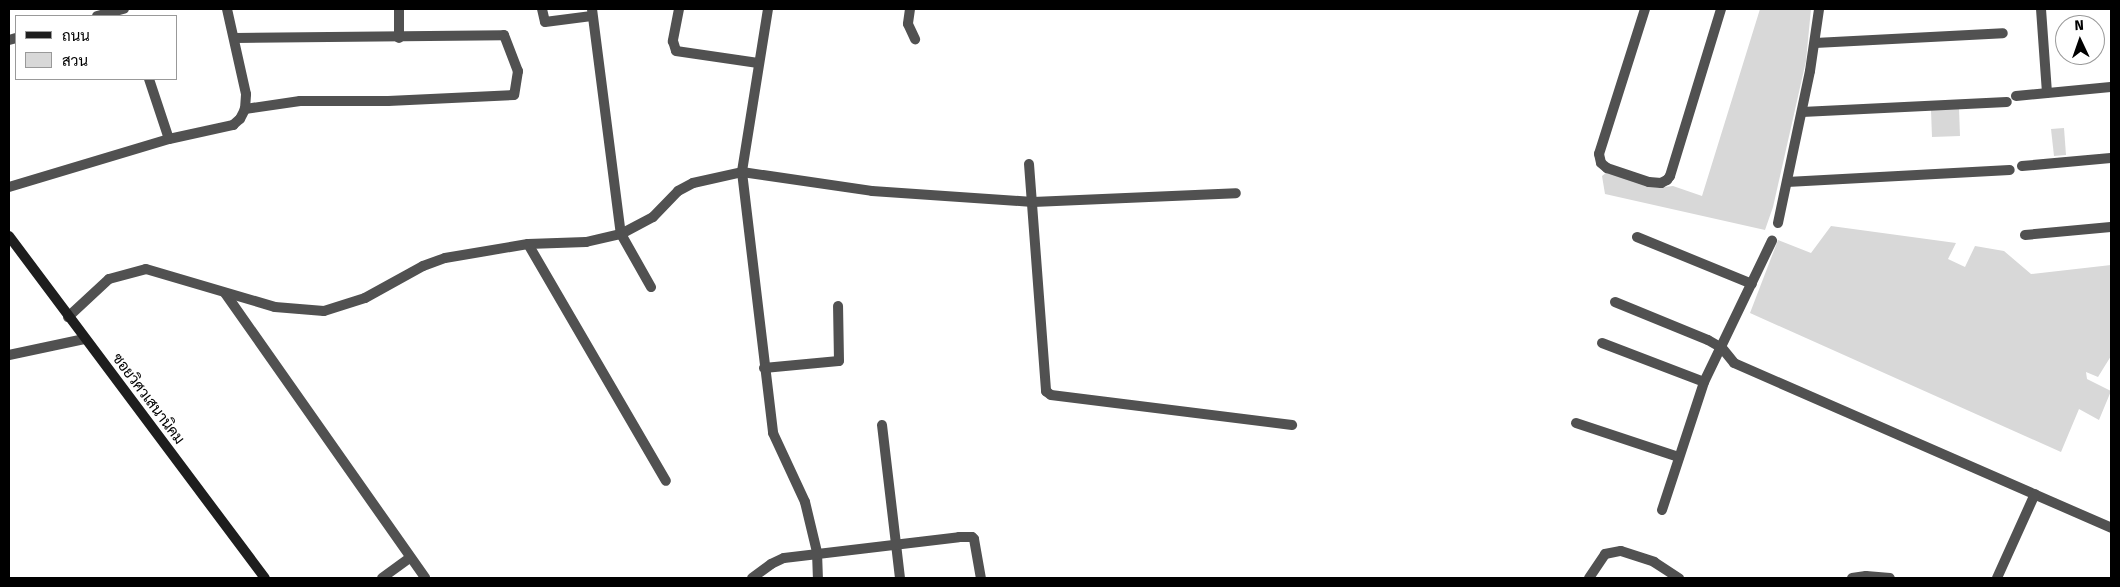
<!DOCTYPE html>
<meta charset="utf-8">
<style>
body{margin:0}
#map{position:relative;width:2120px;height:587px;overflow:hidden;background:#fff;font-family:"Fira Sans",Sarabun,sans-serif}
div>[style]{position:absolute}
.green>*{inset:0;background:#d8d8d8}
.street>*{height:10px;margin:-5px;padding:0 5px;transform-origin:5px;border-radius:5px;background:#515151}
.secondary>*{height:10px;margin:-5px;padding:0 5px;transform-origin:5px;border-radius:5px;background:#1e1e1e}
span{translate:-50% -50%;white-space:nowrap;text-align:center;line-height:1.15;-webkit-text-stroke:4.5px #fff;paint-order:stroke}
.street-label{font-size:15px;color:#000}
.frame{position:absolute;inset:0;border:10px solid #000;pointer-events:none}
.legend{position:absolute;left:15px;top:15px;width:162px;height:65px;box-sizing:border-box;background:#fff;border:1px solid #999;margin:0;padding:6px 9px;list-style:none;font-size:15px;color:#000}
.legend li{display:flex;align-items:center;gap:10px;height:25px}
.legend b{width:25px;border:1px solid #999}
.north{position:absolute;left:2055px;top:15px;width:50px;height:50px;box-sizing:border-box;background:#fff;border:1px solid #999;border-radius:50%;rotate:357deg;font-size:14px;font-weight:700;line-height:20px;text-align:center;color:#000}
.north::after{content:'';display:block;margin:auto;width:18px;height:22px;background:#000;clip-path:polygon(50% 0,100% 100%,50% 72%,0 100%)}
</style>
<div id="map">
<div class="green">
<div style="clip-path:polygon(1760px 9px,1811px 9px,1806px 61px,1773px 207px,1765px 230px,1605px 194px,1602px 176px,1607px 172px,1664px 187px,1673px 186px,1702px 196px)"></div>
<div style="clip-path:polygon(1959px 108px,1960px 136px,1932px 137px,1931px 110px)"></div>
<div style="clip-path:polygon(2064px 128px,2066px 155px,2054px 156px,2051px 129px)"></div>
<div style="clip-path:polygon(1831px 226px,1956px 243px,1948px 259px,1965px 267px,1975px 246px,2004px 251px,2031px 274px,2111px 265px,2111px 356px,2098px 377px,2086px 372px,2087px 379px,2111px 391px,2099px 420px,2079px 409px,2061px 452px,1750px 313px,1778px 240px,1811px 253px)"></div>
</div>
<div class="street">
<div style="left:399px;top:9px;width:29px;rotate:90deg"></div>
<div style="left:542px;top:9px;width:13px;rotate:77deg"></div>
<div style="left:545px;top:22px;width:47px;rotate:-7.3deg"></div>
<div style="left:592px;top:9px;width:227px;rotate:82.7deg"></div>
<div style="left:621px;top:234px;width:61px;rotate:60.5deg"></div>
<div style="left:679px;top:9px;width:33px;rotate:101deg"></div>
<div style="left:673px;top:41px;width:10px;rotate:73deg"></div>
<div style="left:676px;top:51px;width:83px;rotate:8.3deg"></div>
<div style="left:768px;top:9px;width:165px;rotate:99.1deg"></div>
<div style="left:742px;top:172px;width:263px;rotate:83.2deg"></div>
<div style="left:773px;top:433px;width:76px;rotate:65.1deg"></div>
<div style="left:805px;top:502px;width:51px;rotate:76.5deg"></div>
<div style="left:817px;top:552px;width:26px;rotate:88deg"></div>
<div style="left:910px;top:9px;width:15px;rotate:98deg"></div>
<div style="left:908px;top:24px;width:17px;rotate:65deg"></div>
<div style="left:1645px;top:9px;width:152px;rotate:107.6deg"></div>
<div style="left:1599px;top:154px;width:9px;rotate:77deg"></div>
<div style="left:1601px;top:163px;width:8px;rotate:40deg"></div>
<div style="left:1607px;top:168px;width:44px;rotate:18.4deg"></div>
<div style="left:1649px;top:182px;width:12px;rotate:5deg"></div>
<div style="left:1661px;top:183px;width:7px;rotate:-27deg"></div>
<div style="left:1667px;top:180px;width:5px;rotate:-53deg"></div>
<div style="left:1670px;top:176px;width:175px;rotate:-73deg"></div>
<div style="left:2041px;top:9px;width:84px;rotate:85.9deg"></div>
<div style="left:97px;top:16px;width:28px;rotate:-15deg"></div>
<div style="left:235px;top:38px;width:269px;rotate:-0.6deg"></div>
<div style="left:504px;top:35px;width:39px;rotate:69deg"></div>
<div style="left:518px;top:71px;width:24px;rotate:99deg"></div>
<div style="left:514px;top:95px;width:126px;rotate:177.3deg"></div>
<div style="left:388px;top:101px;width:88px;rotate:180deg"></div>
<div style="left:300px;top:101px;width:56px;rotate:171.7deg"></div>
<div style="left:9px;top:40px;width:7px;rotate:-16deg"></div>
<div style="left:1815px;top:43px;width:188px;rotate:-3deg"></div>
<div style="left:149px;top:79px;width:63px;rotate:71.6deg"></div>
<div style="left:2016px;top:96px;width:95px;rotate:-5.4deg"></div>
<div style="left:1802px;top:112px;width:205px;rotate:-2.8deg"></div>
<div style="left:1029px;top:164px;width:228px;rotate:85.7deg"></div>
<div style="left:1046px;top:391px;width:6px;rotate:39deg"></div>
<div style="left:1051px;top:395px;width:243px;rotate:7.1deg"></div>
<div style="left:2022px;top:166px;width:89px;rotate:-5.1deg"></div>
<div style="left:1787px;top:182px;width:223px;rotate:-3.1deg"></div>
<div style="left:9px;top:187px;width:167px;rotate:-16.7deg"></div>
<div style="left:169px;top:139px;width:66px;rotate:-12.3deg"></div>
<div style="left:233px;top:125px;width:9px;rotate:-41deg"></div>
<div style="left:240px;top:119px;width:11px;rotate:-63deg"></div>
<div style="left:245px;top:109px;width:15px;rotate:-86deg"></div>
<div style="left:246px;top:94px;width:87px;rotate:-102.6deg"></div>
<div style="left:1778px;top:223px;width:155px;rotate:-78.1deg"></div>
<div style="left:1810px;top:71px;width:63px;rotate:-81.7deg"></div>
<div style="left:2025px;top:235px;width:86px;rotate:-5.3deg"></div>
<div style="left:1637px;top:237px;width:124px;rotate:22.2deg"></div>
<div style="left:528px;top:244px;width:274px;rotate:59.8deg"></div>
<div style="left:225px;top:293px;width:348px;rotate:54.9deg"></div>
<div style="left:1615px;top:302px;width:100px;rotate:22.2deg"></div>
<div style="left:1708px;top:340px;width:16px;rotate:30deg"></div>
<div style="left:1722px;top:348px;width:19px;rotate:51deg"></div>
<div style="left:1734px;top:363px;width:412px;rotate:23.6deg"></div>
<div style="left:68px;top:317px;width:56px;rotate:-42.8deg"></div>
<div style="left:109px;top:279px;width:38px;rotate:-15deg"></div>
<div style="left:146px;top:269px;width:134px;rotate:16.4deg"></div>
<div style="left:275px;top:307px;width:49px;rotate:4.7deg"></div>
<div style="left:324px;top:311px;width:43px;rotate:-17.6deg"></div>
<div style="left:365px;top:298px;width:66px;rotate:-28.9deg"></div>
<div style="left:423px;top:266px;width:23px;rotate:-20deg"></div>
<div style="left:445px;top:258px;width:84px;rotate:-9.6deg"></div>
<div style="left:528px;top:244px;width:58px;rotate:-2deg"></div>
<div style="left:586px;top:242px;width:36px;rotate:-13deg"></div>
<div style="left:621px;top:234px;width:36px;rotate:-28deg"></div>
<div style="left:653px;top:217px;width:36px;rotate:-46deg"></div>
<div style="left:678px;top:191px;width:17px;rotate:-28deg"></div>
<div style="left:693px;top:183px;width:50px;rotate:-12.7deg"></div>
<div style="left:742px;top:172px;width:131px;rotate:8.3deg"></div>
<div style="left:872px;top:191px;width:161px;rotate:3.9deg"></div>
<div style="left:1033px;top:202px;width:203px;rotate:-2.5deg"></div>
<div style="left:1602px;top:343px;width:109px;rotate:20.9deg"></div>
<div style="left:9px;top:355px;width:77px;rotate:-12deg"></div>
<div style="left:764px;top:368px;width:75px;rotate:-5.3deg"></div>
<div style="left:839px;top:361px;width:55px;rotate:-91deg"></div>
<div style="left:1576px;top:423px;width:108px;rotate:18.3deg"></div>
<div style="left:882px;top:425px;width:154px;rotate:83.3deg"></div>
<div style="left:1662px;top:510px;width:135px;rotate:-71.8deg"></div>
<div style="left:1704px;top:382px;width:157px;rotate:-64.3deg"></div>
<div style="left:382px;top:578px;width:34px;rotate:-36deg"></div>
<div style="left:752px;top:578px;width:24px;rotate:-36deg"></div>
<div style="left:771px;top:564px;width:14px;rotate:-25deg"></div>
<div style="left:784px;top:558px;width:176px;rotate:-6.8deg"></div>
<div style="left:959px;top:537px;width:13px"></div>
<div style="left:972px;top:537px;width:3px;rotate:45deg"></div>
<div style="left:974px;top:539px;width:40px;rotate:80deg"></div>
<div style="left:1589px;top:578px;width:29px;rotate:-56deg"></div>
<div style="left:1605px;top:554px;width:16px;rotate:-11deg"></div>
<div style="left:1621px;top:551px;width:35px;rotate:18deg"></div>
<div style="left:1654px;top:562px;width:30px;rotate:33deg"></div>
<div style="left:1852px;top:578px;width:14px;rotate:-8deg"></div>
<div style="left:1866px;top:576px;width:24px;rotate:5deg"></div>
<div style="left:1997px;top:578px;width:92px;rotate:-65.7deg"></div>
</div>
<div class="secondary">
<div style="left:9px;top:236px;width:427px;rotate:53.2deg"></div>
</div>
<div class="street-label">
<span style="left:148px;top:399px;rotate:53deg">ซอยวิศวเสนานิคม</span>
</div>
<div class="frame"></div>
<ul class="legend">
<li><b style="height:6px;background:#1e1e1e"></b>ถนน</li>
<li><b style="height:14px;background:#d8d8d8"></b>สวน</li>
</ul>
<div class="north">N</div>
</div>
